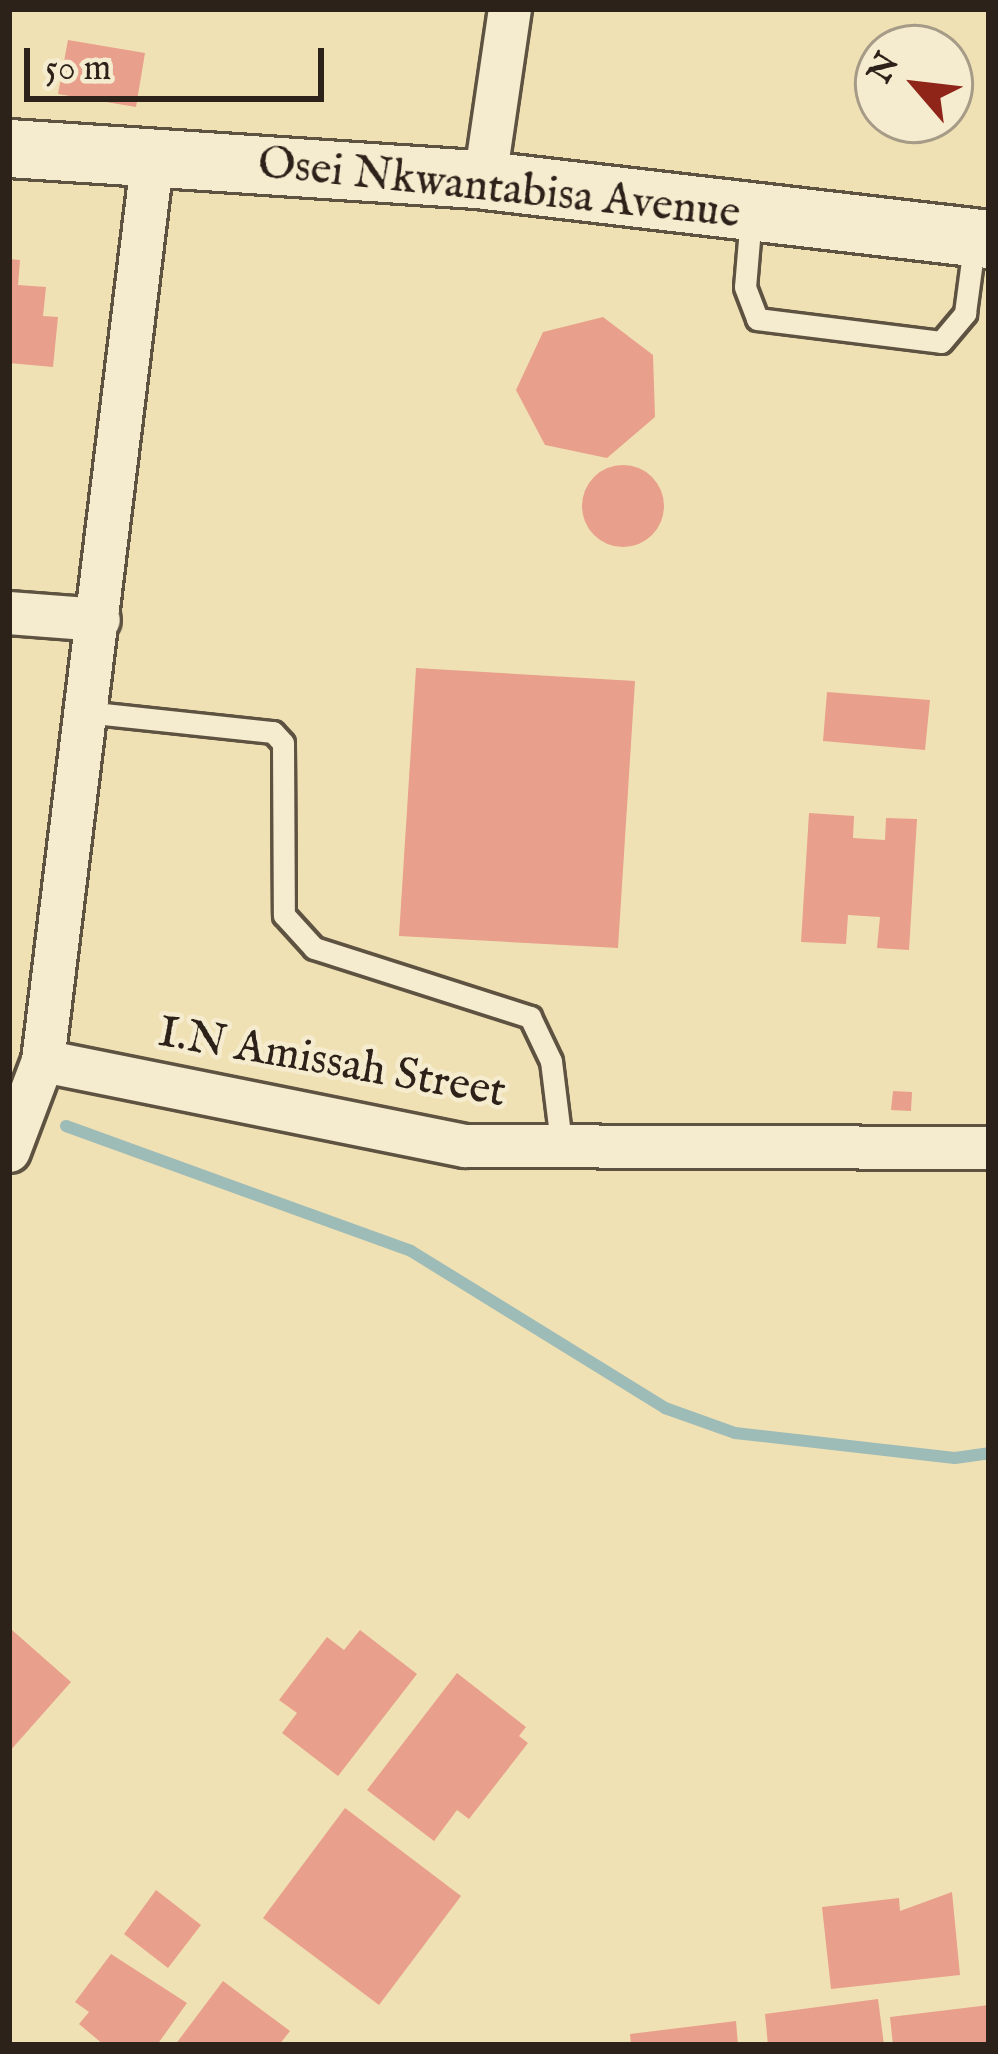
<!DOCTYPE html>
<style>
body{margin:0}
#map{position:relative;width:998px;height:2054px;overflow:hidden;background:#f0e1b5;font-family:"IM FELL English",serif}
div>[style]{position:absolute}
.stream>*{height:12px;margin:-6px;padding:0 6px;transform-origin:6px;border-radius:6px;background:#9dbbb7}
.building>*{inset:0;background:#e89f8b}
.round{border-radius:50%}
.roads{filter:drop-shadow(3px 0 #5e5241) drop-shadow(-3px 0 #5e5241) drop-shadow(0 3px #5e5241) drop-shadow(0 -3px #5e5241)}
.lane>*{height:21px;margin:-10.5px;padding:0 10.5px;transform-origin:10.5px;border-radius:10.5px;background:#f5eccf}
.street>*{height:42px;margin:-21px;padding:0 21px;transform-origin:21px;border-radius:21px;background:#f5eccf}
.secondary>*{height:57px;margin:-28.5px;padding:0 28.5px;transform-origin:28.5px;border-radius:28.5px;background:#f5eccf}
span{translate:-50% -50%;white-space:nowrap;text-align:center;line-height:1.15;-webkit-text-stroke:9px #f5eccf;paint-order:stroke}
.street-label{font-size:45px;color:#2d221a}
.frame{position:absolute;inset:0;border:12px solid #2d221a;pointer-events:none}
.north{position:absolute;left:854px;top:24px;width:120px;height:120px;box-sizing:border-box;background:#f5eccf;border:3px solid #a59b87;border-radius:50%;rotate:298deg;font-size:33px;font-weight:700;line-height:48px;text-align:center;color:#2d221a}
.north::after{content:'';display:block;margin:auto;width:42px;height:54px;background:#8f2418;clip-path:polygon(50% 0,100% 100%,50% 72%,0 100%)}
.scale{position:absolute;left:24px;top:48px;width:300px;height:54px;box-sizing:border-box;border:6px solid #2d221a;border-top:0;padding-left:15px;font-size:36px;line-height:42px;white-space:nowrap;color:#2d221a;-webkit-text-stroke:9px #f5eccf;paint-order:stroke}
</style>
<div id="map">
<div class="stream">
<div style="left:66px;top:1126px;width:367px;rotate:19.9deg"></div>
<div style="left:411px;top:1251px;width:299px;rotate:31.7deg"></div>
<div style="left:665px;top:1408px;width:74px;rotate:19.7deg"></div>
<div style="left:735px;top:1433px;width:221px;rotate:6.5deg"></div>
<div style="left:955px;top:1458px;width:34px;rotate:-8deg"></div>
</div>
<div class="building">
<div style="clip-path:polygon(68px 40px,145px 53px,136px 107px,58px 94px)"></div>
<div style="clip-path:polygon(9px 259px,20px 260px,18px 285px,46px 287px,43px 316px,58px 317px,53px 367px,9px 363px)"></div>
<div style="clip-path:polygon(603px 317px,653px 355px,655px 417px,607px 458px,545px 445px,516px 390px,543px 332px)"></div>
<div class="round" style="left:582px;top:465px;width:82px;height:82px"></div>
<div style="clip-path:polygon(416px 668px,635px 681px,618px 948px,399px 936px)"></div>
<div style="clip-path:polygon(827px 692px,930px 700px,925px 750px,823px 741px)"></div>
<div style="clip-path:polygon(809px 813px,854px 816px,853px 838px,885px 840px,886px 818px,917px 819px,909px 950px,877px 948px,880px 917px,848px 915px,846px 944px,801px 942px)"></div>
<div style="clip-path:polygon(893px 1091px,912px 1092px,911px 1111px,891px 1110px)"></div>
<div style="clip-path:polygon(12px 1630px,71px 1682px,9px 1752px,9px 1634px)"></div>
<div style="clip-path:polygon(360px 1630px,417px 1674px,338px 1776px,282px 1733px,297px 1713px,279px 1700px,327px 1637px,344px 1650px)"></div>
<div style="clip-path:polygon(457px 1673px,526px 1727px,519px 1736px,528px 1743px,469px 1819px,457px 1810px,434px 1841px,367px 1790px)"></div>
<div style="clip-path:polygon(345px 1808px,461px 1896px,379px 2005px,263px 1918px)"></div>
<div style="clip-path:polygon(156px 1890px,201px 1925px,168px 1968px,124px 1934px)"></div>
<div style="clip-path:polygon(952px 1892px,960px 1975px,831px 1989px,822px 1907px,899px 1898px,900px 1911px)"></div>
<div style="clip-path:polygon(111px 1954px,187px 2003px,157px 2045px,104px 2045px,79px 2024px,89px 2012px,75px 2002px)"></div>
<div style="clip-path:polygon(223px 1981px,290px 2031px,279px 2045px,175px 2045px)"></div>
<div style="clip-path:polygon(878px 1999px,884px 2045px,768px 2045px,765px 2014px)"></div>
<div style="clip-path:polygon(989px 2005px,989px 2045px,893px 2045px,890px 2017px)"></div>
<div style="clip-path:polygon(736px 2021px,738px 2045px,631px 2045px,630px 2034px)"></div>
</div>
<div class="roads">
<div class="lane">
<div style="left:751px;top:216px;width:71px;rotate:94.8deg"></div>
<div style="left:745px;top:287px;width:34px;rotate:69deg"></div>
<div style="left:757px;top:319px;width:185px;rotate:7.1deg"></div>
<div style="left:941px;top:342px;width:38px;rotate:-50deg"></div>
<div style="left:965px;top:313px;width:76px;rotate:-82.4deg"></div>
<div style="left:85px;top:712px;width:189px;rotate:6.1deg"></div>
<div style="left:273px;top:732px;width:15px;rotate:48deg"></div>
<div style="left:283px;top:743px;width:172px;rotate:89.7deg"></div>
<div style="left:284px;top:915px;width:45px;rotate:47.7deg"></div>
<div style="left:314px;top:948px;width:227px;rotate:17.7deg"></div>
<div style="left:530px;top:1017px;width:49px;rotate:64.5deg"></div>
<div style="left:551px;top:1061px;width:90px;rotate:83deg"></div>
</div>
<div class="street">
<div style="left:485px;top:180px;width:173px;rotate:-81.7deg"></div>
<div style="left:9px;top:613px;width:90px;rotate:4.4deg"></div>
<div style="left:43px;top:1061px;width:913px;rotate:-83.08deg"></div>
<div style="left:9px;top:1151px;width:96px;rotate:-69.3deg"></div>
<div style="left:43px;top:1061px;width:431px;rotate:11.4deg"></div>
<div style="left:466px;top:1146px;width:523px;rotate:0.22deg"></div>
</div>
<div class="secondary">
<div style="left:9px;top:148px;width:477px;rotate:3.8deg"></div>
<div style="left:485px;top:180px;width:507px;rotate:6.68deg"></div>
</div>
</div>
<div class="street-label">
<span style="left:499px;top:189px;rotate:6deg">Osei Nkwantabisa Avenue</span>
<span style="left:332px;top:1063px;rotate:10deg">I.N Amissah Street</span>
</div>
<div class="frame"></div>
<div class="north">N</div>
<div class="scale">50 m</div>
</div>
